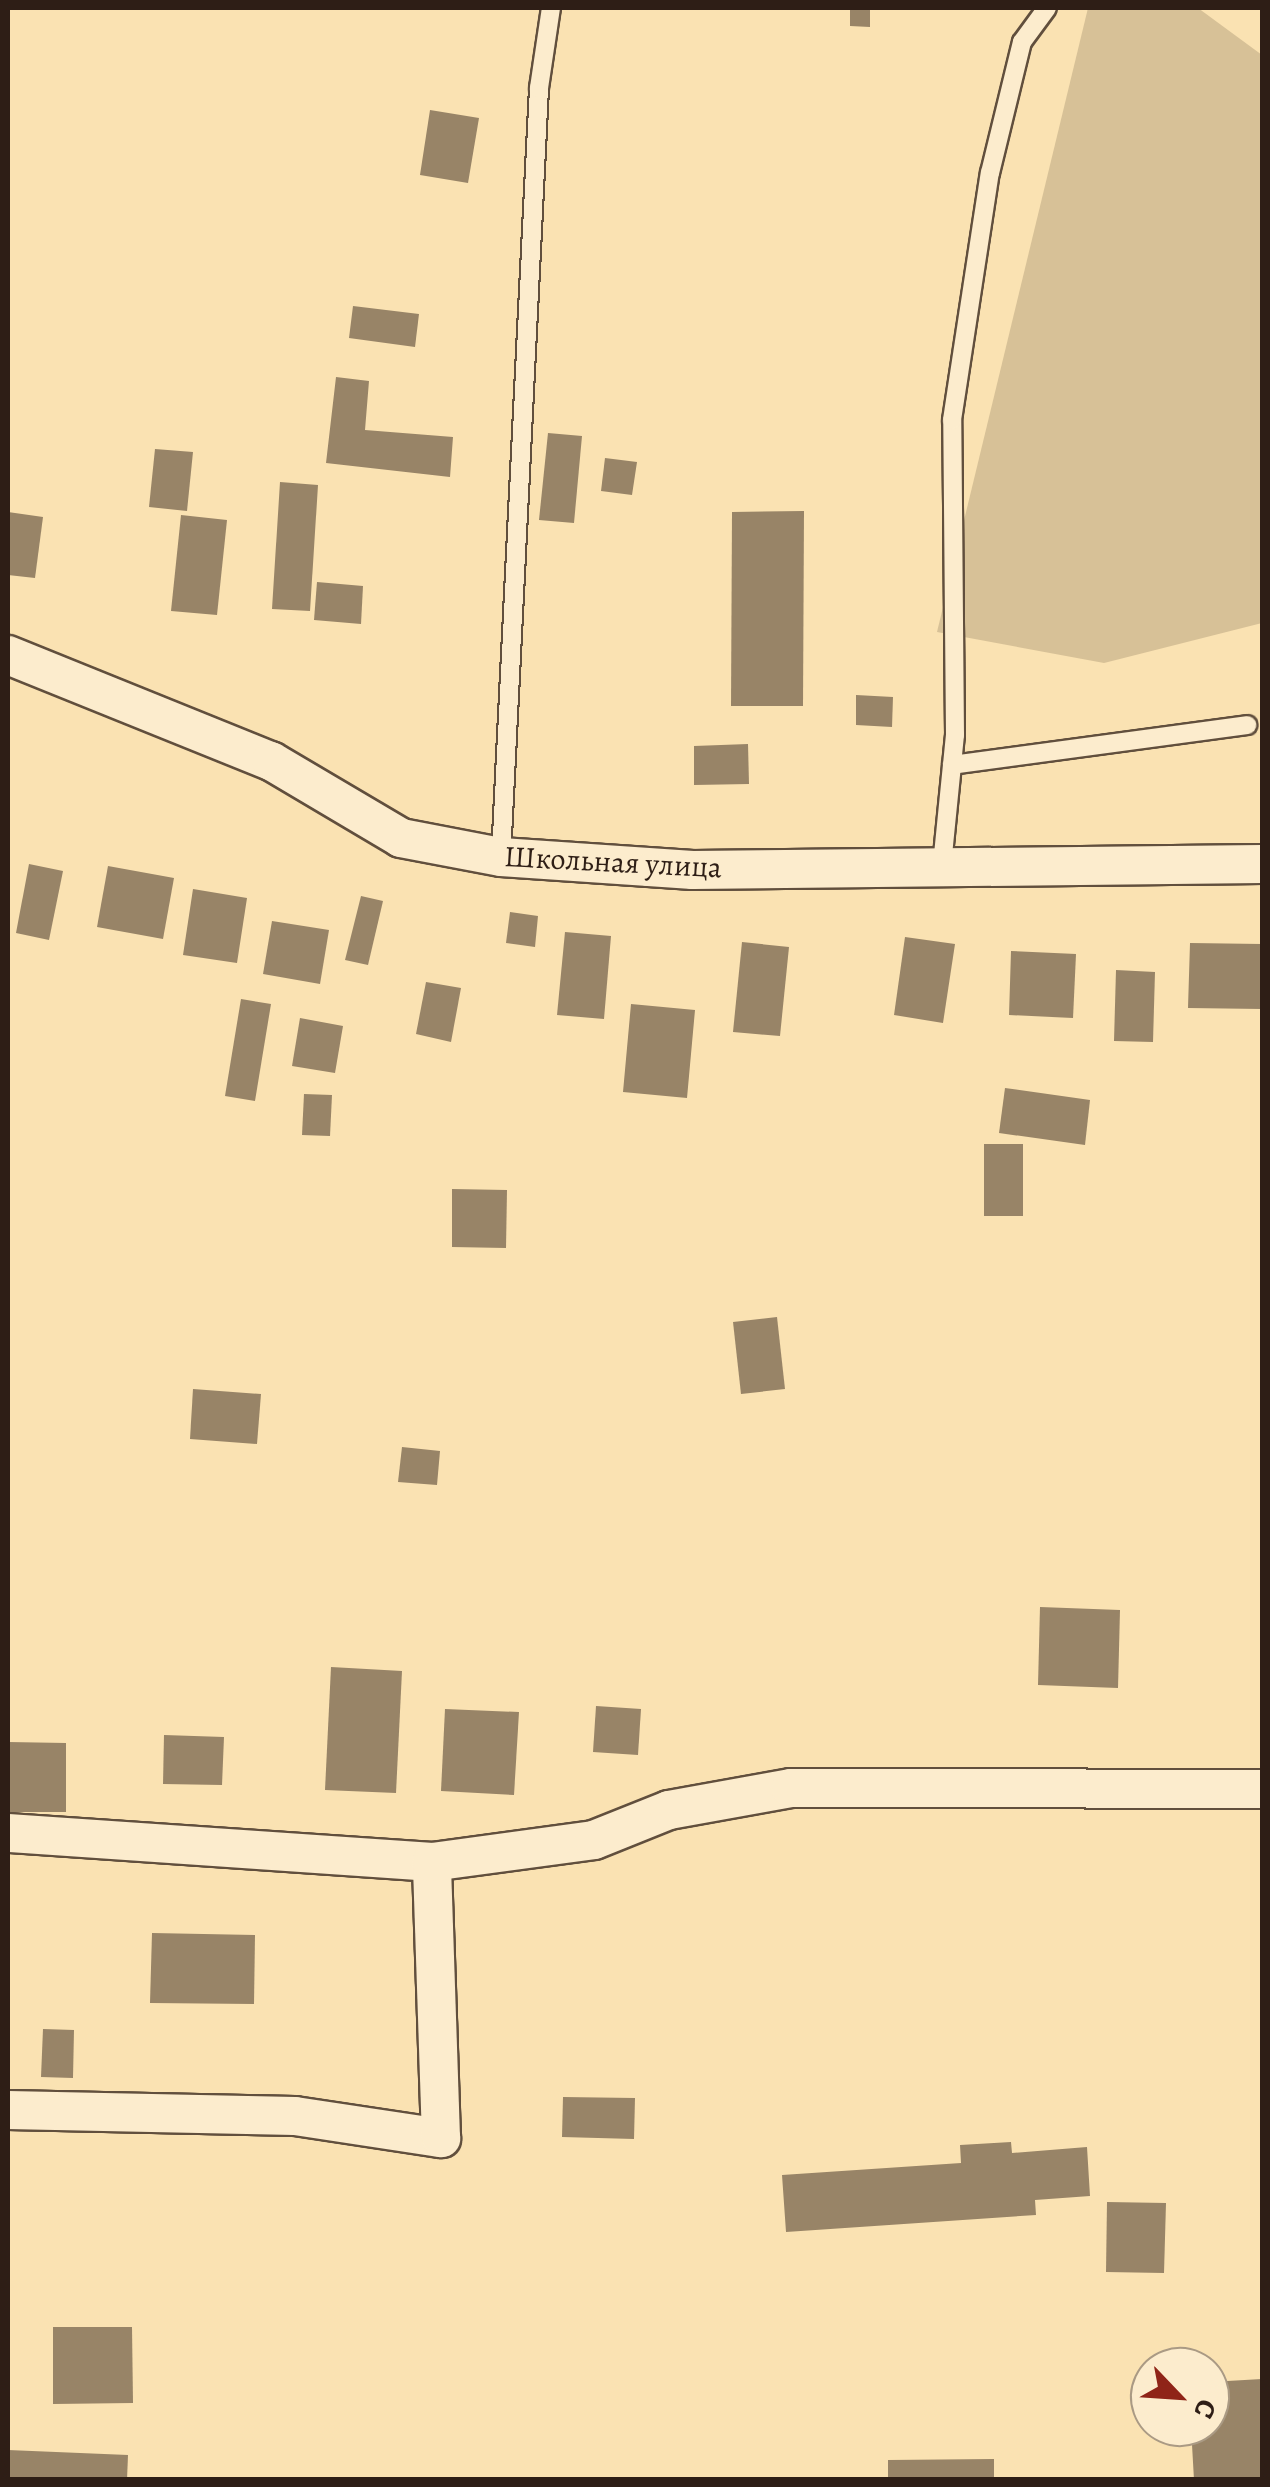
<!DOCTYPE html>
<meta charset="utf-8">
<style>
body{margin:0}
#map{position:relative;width:1270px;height:2487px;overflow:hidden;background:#fae2b2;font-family:Alegreya,serif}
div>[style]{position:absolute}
.green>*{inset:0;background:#d7c197}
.building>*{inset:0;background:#988467}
.roads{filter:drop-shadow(2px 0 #614f3d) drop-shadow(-2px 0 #614f3d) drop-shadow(0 2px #614f3d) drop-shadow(0 -2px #614f3d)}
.lane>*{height:18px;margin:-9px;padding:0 9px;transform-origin:9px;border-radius:9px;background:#fceccd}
.street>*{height:38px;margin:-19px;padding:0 19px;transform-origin:19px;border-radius:19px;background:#fceccd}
span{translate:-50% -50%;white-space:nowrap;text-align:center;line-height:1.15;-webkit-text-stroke:10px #fceccd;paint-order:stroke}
.street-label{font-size:30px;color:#2e1e16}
.frame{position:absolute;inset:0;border:10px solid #2e1e16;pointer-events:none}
.north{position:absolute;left:1130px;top:2347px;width:100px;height:100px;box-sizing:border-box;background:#fceccd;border:2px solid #aa9a84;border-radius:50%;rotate:115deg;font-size:28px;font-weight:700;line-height:40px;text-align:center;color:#2e1e16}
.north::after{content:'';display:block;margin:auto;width:35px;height:45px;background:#8f2418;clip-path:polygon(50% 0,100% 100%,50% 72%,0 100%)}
</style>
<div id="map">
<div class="green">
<div style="clip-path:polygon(1088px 8px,1198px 8px,1262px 55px,1262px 623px,1104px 663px,937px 632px)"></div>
</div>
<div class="building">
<div style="clip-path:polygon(850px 8px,870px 8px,870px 27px,850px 26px)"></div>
<div style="clip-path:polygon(430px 110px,479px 118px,468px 183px,420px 175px)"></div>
<div style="clip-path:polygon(353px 306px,419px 314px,415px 347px,349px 338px)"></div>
<div style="clip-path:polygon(336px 377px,369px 381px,365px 430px,453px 437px,450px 477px,326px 463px)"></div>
<div style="clip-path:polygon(548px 433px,582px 436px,574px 523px,539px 520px)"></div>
<div style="clip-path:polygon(155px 449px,193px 452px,187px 511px,149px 507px)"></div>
<div style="clip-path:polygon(605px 458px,637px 462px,632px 495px,601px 491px)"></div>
<div style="clip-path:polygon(280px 482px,318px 485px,310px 611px,272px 609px)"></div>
<div style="clip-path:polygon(804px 511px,803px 706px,731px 706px,732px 512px)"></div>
<div style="clip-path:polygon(8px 512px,43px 517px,35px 578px,8px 575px)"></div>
<div style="clip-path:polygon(181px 515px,227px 520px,217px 615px,171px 611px)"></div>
<div style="clip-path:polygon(317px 582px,363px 586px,361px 624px,314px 620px)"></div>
<div style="clip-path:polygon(856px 695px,893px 697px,892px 727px,856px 725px)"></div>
<div style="clip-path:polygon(748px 744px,749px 784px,694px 785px,694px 746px)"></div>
<div style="clip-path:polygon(29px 864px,63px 871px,49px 940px,16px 933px)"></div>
<div style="clip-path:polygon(108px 866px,174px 878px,163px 939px,97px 927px)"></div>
<div style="clip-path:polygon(193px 889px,247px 898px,237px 963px,183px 955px)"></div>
<div style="clip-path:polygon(361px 896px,383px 901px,368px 965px,345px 960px)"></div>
<div style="clip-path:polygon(510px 912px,538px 916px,535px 947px,506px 943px)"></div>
<div style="clip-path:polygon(272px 921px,329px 930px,320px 984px,263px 974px)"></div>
<div style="clip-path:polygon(565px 932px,611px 936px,604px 1019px,557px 1015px)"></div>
<div style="clip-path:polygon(905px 937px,955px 944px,943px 1023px,894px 1015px)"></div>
<div style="clip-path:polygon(742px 942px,789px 947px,780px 1036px,733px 1032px)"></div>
<div style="clip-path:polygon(1190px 943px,1262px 944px,1262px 1009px,1188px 1008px)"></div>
<div style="clip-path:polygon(1011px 951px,1076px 954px,1073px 1018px,1009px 1015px)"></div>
<div style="clip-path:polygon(1116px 970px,1155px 972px,1153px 1042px,1114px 1041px)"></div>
<div style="clip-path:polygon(426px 982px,461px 988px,451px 1042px,416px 1034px)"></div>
<div style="clip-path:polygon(241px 999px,271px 1004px,255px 1101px,225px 1096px)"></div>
<div style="clip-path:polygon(631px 1004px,695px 1010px,687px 1098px,623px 1092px)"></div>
<div style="clip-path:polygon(300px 1018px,343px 1026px,335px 1073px,292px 1066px)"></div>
<div style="clip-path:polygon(1005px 1088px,1090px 1100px,1085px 1145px,999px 1133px)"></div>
<div style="clip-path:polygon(304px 1094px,332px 1095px,330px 1136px,302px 1135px)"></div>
<div style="clip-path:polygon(984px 1144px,1023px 1144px,1023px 1216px,984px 1216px)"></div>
<div style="clip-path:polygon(452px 1189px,507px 1190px,506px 1248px,452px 1247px)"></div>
<div style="clip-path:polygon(777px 1317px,785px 1389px,741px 1394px,733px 1322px)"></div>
<div style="clip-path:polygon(193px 1389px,261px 1394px,257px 1444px,190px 1439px)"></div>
<div style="clip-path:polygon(402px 1447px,440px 1451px,437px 1485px,398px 1482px)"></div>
<div style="clip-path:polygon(1040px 1607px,1120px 1610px,1118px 1688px,1038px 1685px)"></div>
<div style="clip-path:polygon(331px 1667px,402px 1671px,396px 1793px,325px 1790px)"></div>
<div style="clip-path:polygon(596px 1706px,641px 1709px,638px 1755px,593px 1752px)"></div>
<div style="clip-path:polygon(445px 1709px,519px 1712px,514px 1795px,441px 1791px)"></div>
<div style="clip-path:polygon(164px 1735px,224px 1737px,222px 1785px,163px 1784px)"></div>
<div style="clip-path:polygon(8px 1742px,66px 1743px,66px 1812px,8px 1812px)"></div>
<div style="clip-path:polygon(152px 1933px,255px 1935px,254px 2004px,150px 2003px)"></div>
<div style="clip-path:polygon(43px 2029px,74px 2030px,73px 2078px,41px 2077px)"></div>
<div style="clip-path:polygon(563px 2097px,635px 2098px,634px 2139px,562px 2137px)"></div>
<div style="clip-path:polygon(1011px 2142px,1012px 2153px,1087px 2147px,1090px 2196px,1035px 2200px,1036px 2215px,786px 2232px,782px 2175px,961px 2163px,960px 2145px)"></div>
<div style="clip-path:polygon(1107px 2202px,1166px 2203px,1164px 2273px,1106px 2272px)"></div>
<div style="clip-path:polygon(53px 2327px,132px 2327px,133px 2403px,53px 2404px)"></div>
<div style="clip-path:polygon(1262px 2379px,1262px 2480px,1194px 2480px,1191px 2427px,1210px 2427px,1210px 2382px)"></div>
<div style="clip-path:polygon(8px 2450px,128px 2455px,127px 2480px,8px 2480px)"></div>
<div style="clip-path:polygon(994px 2459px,994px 2480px,888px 2480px,888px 2460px)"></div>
</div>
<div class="roads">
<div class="lane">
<div style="left:952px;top:765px;width:298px;rotate:-7.7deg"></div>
<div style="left:501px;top:857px;width:770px;rotate:-87.17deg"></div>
<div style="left:539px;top:88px;width:81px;rotate:-81.5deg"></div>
<div style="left:942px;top:865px;width:131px;rotate:-84.3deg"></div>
<div style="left:955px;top:735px;width:315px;rotate:-90.5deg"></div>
<div style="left:952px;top:420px;width:250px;rotate:-81.3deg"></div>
<div style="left:990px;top:173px;width:135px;rotate:-76.3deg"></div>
<div style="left:1022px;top:42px;width:42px;rotate:-53.7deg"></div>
</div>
<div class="street">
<div style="left:8px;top:655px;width:284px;rotate:22deg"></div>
<div style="left:271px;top:761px;width:151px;rotate:30.6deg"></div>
<div style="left:401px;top:838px;width:102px;rotate:10.8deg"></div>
<div style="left:501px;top:857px;width:192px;rotate:3.9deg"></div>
<div style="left:693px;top:870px;width:569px;rotate:-0.6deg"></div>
<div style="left:8px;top:1833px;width:425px;rotate:3.9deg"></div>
<div style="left:8px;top:2110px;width:287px;rotate:1.2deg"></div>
<div style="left:295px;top:2116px;width:148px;rotate:8.6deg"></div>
<div style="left:441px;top:2138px;width:276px;rotate:-91.9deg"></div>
<div style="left:432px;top:1862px;width:163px;rotate:-7.7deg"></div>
<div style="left:594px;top:1840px;width:81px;rotate:-21.8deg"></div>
<div style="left:669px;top:1810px;width:124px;rotate:-10.2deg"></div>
<div style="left:791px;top:1788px;width:471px;rotate:0.1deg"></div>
</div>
</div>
<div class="street-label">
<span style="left:613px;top:862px;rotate:3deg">Школьная улица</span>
</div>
<div class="frame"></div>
<div class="north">С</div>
</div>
